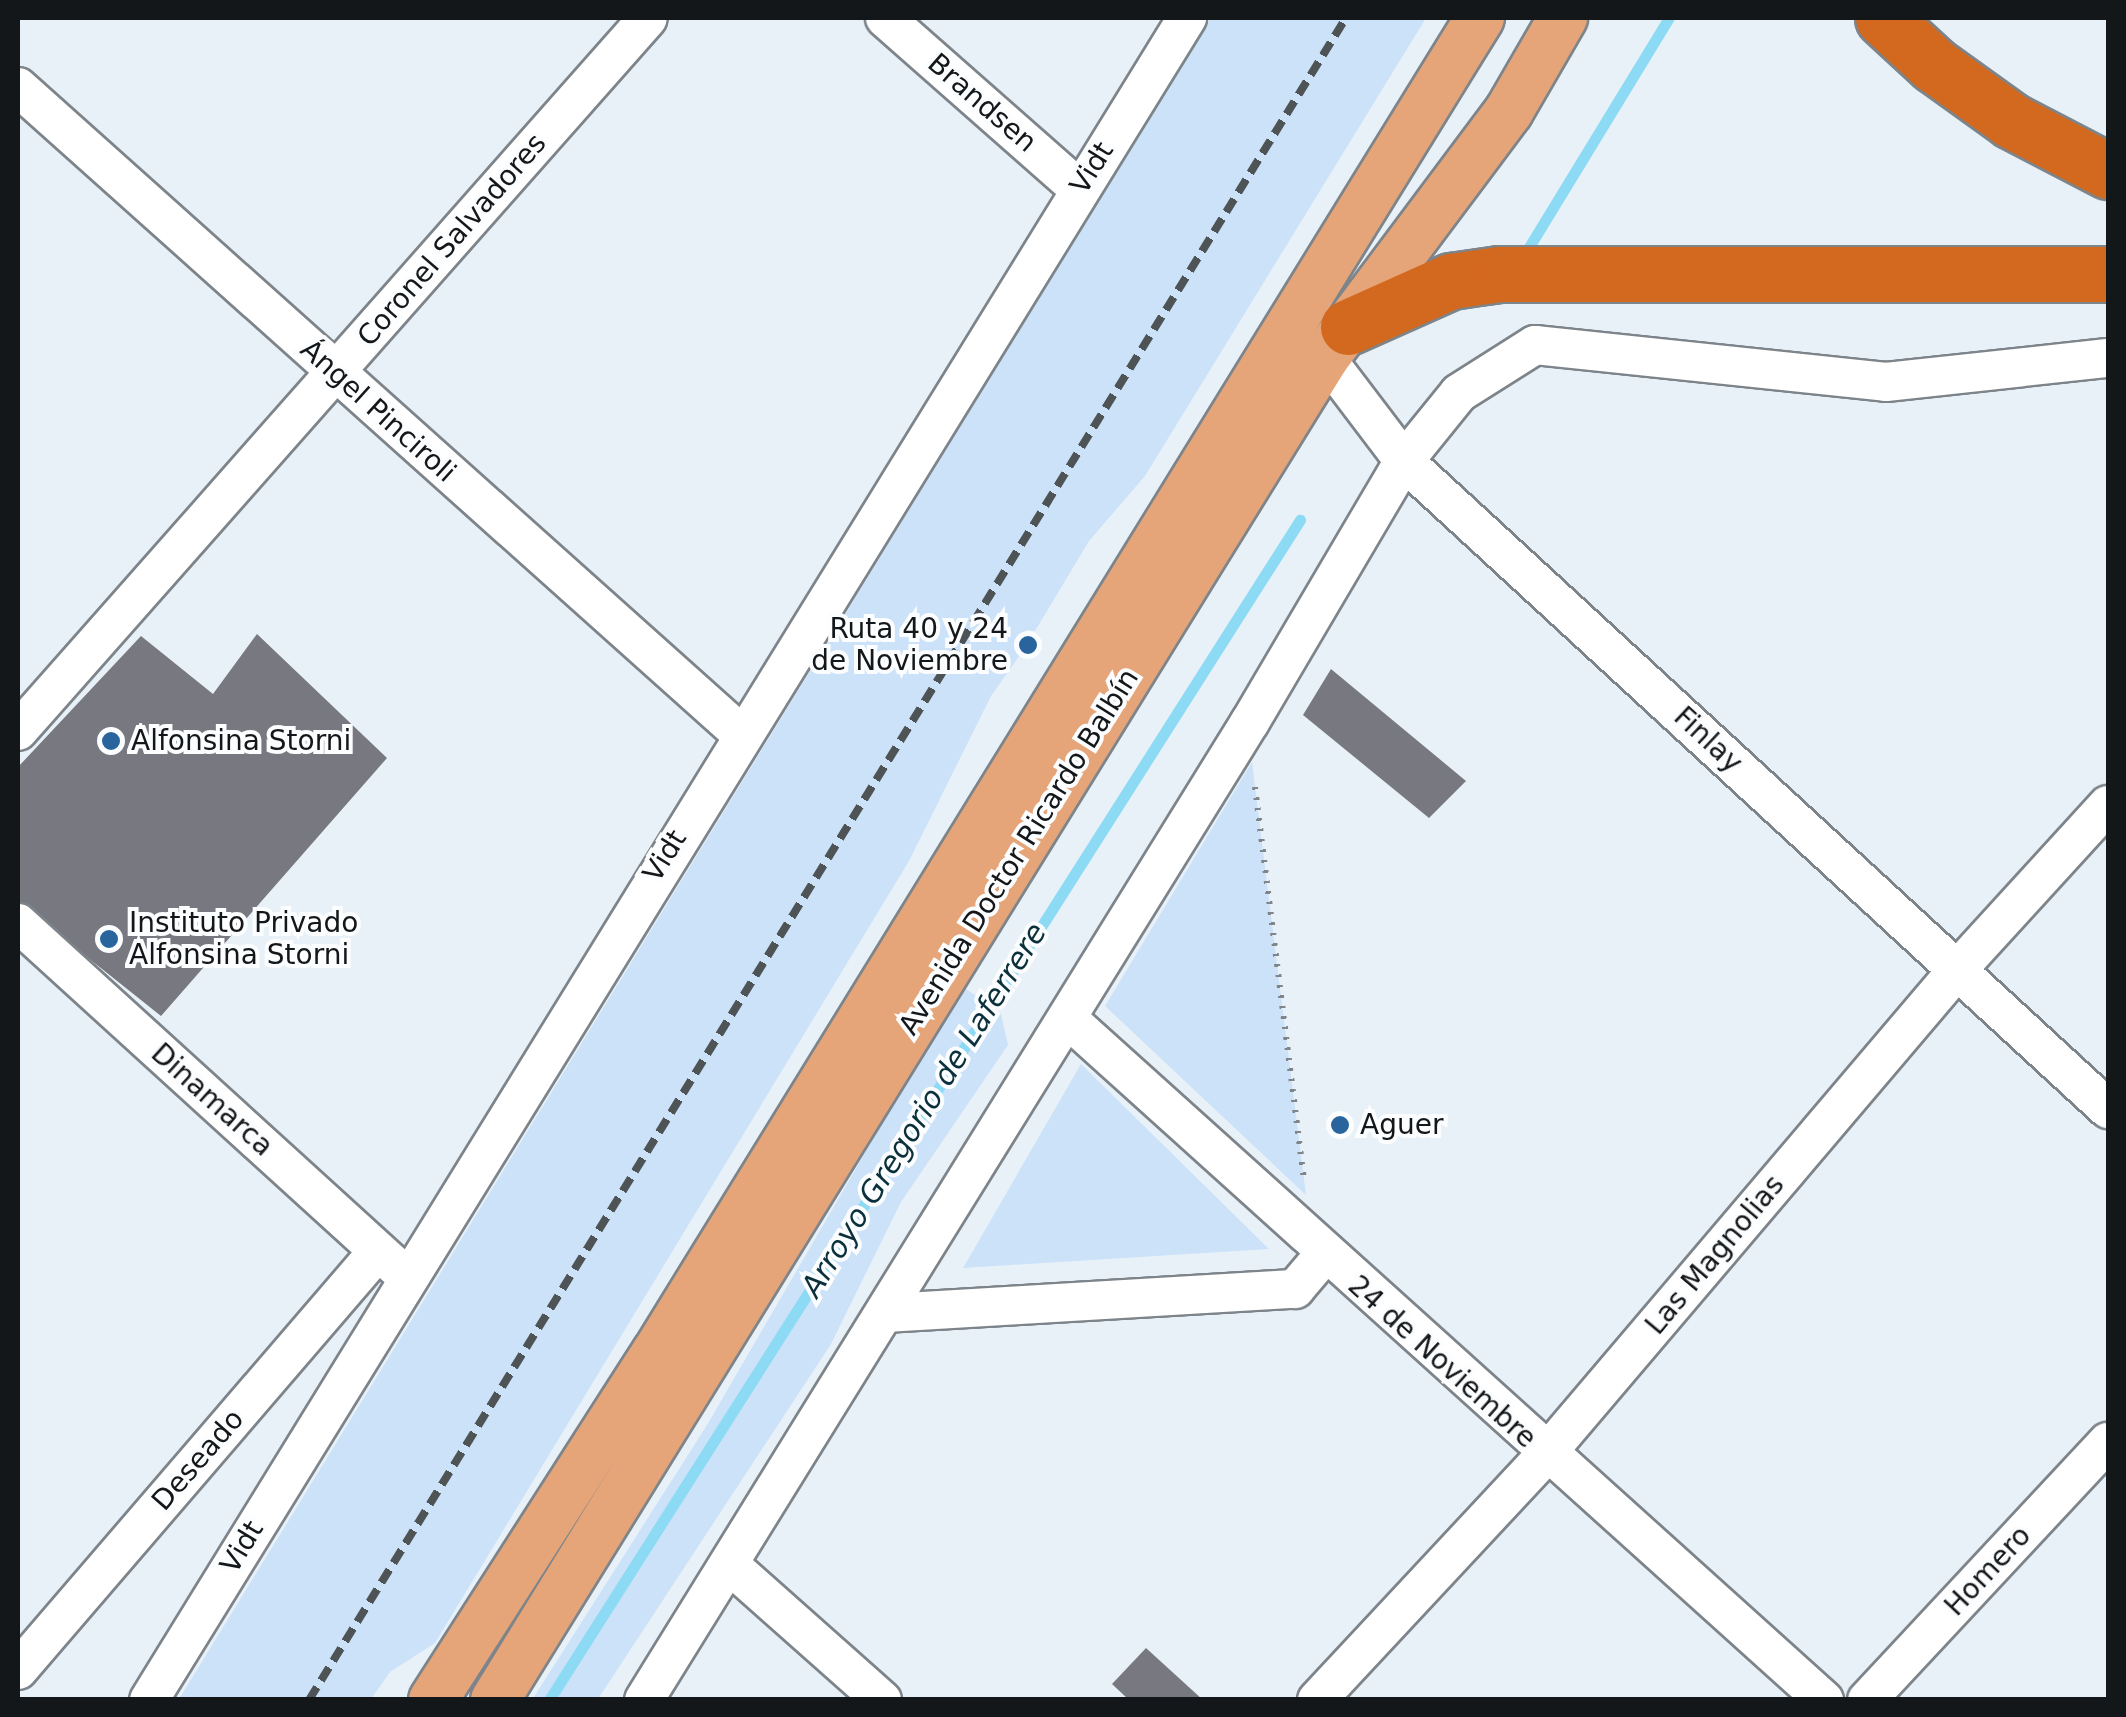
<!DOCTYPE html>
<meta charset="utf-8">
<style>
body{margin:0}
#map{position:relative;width:2126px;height:1717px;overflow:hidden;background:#e9f1f8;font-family:"DejaVu Sans",sans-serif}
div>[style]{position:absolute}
.green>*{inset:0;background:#cce2f8}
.stream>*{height:11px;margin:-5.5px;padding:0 5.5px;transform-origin:5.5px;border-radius:5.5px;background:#8ddaf4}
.building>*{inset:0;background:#777880}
.path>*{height:6px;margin-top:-3px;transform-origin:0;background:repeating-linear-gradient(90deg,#80858a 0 2.5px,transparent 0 10.5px)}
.roads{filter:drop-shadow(2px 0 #7d848a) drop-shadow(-2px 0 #7d848a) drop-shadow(0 2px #7d848a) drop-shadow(0 -2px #7d848a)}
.minor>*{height:38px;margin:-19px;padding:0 19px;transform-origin:19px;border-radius:19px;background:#fff}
.major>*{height:48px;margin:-24px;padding:0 24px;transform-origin:24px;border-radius:24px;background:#e5a579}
.highway>*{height:55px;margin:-27.5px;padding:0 27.5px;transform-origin:27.5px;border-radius:27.5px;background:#d3691f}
.rail>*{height:8px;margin-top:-4px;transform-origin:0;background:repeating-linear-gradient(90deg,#4e5356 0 15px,transparent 0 23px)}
.dots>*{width:28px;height:28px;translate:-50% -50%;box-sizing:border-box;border:5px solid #fcfdfe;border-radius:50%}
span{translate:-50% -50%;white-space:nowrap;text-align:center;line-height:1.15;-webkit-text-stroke:8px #fcfdfe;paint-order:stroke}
.street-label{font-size:28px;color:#141719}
.poi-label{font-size:28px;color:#141719}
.right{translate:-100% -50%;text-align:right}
.left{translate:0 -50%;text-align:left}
.water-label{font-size:30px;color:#0a303b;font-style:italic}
.frame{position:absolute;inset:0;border:20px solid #141719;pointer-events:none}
</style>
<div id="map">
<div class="green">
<div style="clip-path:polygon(1211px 18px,1426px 18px,1145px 476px,1089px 541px,1035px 631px,1027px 630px,1014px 646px,1020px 655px,991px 696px,909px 861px,435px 1643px,390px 1672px,371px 1699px,179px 1699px)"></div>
<div style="clip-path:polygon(1252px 762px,1279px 980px,1306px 1195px,1105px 1006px)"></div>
<div style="clip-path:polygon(962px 986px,1001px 1014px,1008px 1045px,901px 1202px,831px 1344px,598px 1699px,532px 1700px,707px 1425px)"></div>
<div style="clip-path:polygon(1081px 1064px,1269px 1249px,963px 1268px)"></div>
</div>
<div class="stream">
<div style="left:1529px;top:247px;width:268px;rotate:-58.6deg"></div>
<div style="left:549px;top:1700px;width:1399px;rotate:-57.53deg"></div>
</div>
<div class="building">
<div style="clip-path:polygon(257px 634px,387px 758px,161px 1016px,18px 902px,18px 767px,141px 636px,213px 694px)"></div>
<div style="clip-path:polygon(1331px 669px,1466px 781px,1429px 818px,1303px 715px)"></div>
<div style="clip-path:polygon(1146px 1648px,1203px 1700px,1129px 1700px,1112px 1684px)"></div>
</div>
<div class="path">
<div style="left:1255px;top:787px;width:398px;rotate:82.9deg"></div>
</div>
<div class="roads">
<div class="minor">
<div style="left:885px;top:18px;width:259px;rotate:41.4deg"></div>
<div style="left:18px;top:87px;width:969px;rotate:41.82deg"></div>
<div style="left:1325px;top:357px;width:131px;rotate:52.8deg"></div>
<div style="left:1404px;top:461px;width:957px;rotate:42.63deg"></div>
<div style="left:18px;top:731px;width:951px;rotate:-48.54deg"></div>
<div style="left:18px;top:923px;width:513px;rotate:42.31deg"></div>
<div style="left:1067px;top:1018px;width:1019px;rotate:42.02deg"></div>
<div style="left:887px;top:1313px;width:409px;rotate:-3.4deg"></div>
<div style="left:1295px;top:1289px;width:43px;rotate:-49.7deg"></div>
<div style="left:731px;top:1566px;width:202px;rotate:41.6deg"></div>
<div style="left:18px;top:1670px;width:552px;rotate:-49.33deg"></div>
<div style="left:149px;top:1700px;width:1977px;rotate:-58.32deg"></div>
<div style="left:644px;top:1700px;width:1151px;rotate:-58.22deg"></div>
<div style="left:1250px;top:722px;width:303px;rotate:-59.5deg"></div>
<div style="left:1404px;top:461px;width:87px;rotate:-51deg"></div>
<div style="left:1459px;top:393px;width:90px;rotate:-32.3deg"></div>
<div style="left:1535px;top:345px;width:353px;rotate:6deg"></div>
<div style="left:1886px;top:382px;width:223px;rotate:-6.2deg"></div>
<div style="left:1317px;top:1700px;width:336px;rotate:-47deg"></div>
<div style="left:1546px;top:1454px;width:636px;rotate:-49.65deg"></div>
<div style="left:1958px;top:969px;width:222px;rotate:-47.6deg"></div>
<div style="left:1867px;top:1700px;width:353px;rotate:-47deg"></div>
</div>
<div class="major">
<div style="left:433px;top:1700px;width:412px;rotate:-57.3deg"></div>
<div style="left:656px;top:1353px;width:1569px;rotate:-58.32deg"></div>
<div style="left:495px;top:1700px;width:1579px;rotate:-58.28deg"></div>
<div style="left:1325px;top:357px;width:307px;rotate:-53.2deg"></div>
<div style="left:1509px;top:111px;width:108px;rotate:-59.9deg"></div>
</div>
<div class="highway">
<div style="left:1883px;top:18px;width:69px;rotate:42.7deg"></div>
<div style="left:1934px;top:65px;width:96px;rotate:35.7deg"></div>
<div style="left:2012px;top:121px;width:108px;rotate:27.5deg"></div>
<div style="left:1348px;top:327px;width:113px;rotate:-24.1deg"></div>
<div style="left:1451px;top:281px;width:49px;rotate:-8.3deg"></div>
<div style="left:1499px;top:274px;width:609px"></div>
</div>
</div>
<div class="rail">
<div style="left:309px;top:1700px;width:1976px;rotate:-58.35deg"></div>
</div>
<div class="dots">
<div style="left:1028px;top:645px;background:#29659c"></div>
<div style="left:111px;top:741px;background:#29659c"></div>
<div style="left:109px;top:939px;background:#29659c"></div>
<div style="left:1340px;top:1125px;background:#29659c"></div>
</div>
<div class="street-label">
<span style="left:982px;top:103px;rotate:41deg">Brandsen</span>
<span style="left:1092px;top:168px;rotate:-58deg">Vidt</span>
<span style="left:452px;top:240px;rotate:-49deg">Coronel Salvadores</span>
<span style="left:378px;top:411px;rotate:42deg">Ángel Pinciroli</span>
<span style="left:1708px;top:740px;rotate:43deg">Finlay</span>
<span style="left:1019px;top:852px;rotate:-58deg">Avenida Doctor Ricardo Balbín</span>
<span style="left:665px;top:856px;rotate:-58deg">Vidt</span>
<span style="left:212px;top:1100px;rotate:42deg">Dinamarca</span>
<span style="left:1715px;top:1255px;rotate:-50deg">Las Magnolias</span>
<span style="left:1442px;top:1362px;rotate:42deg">24 de Noviembre</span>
<span style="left:198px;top:1460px;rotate:-49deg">Deseado</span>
<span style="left:242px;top:1547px;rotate:-59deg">Vidt</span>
<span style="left:1988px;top:1571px;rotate:-47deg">Homero</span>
</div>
<div class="poi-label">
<span class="right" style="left:1008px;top:645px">Ruta 40 y 24<br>de Noviembre</span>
<span class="left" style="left:131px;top:741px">Alfonsina Storni</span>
<span class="left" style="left:129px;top:939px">Instituto Privado<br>Alfonsina Storni</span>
<span class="left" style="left:1360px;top:1125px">Aguer</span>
</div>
<div class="water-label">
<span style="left:924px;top:1110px;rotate:-58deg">Arroyo Gregorio de Laferrere</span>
</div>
<div class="frame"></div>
</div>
